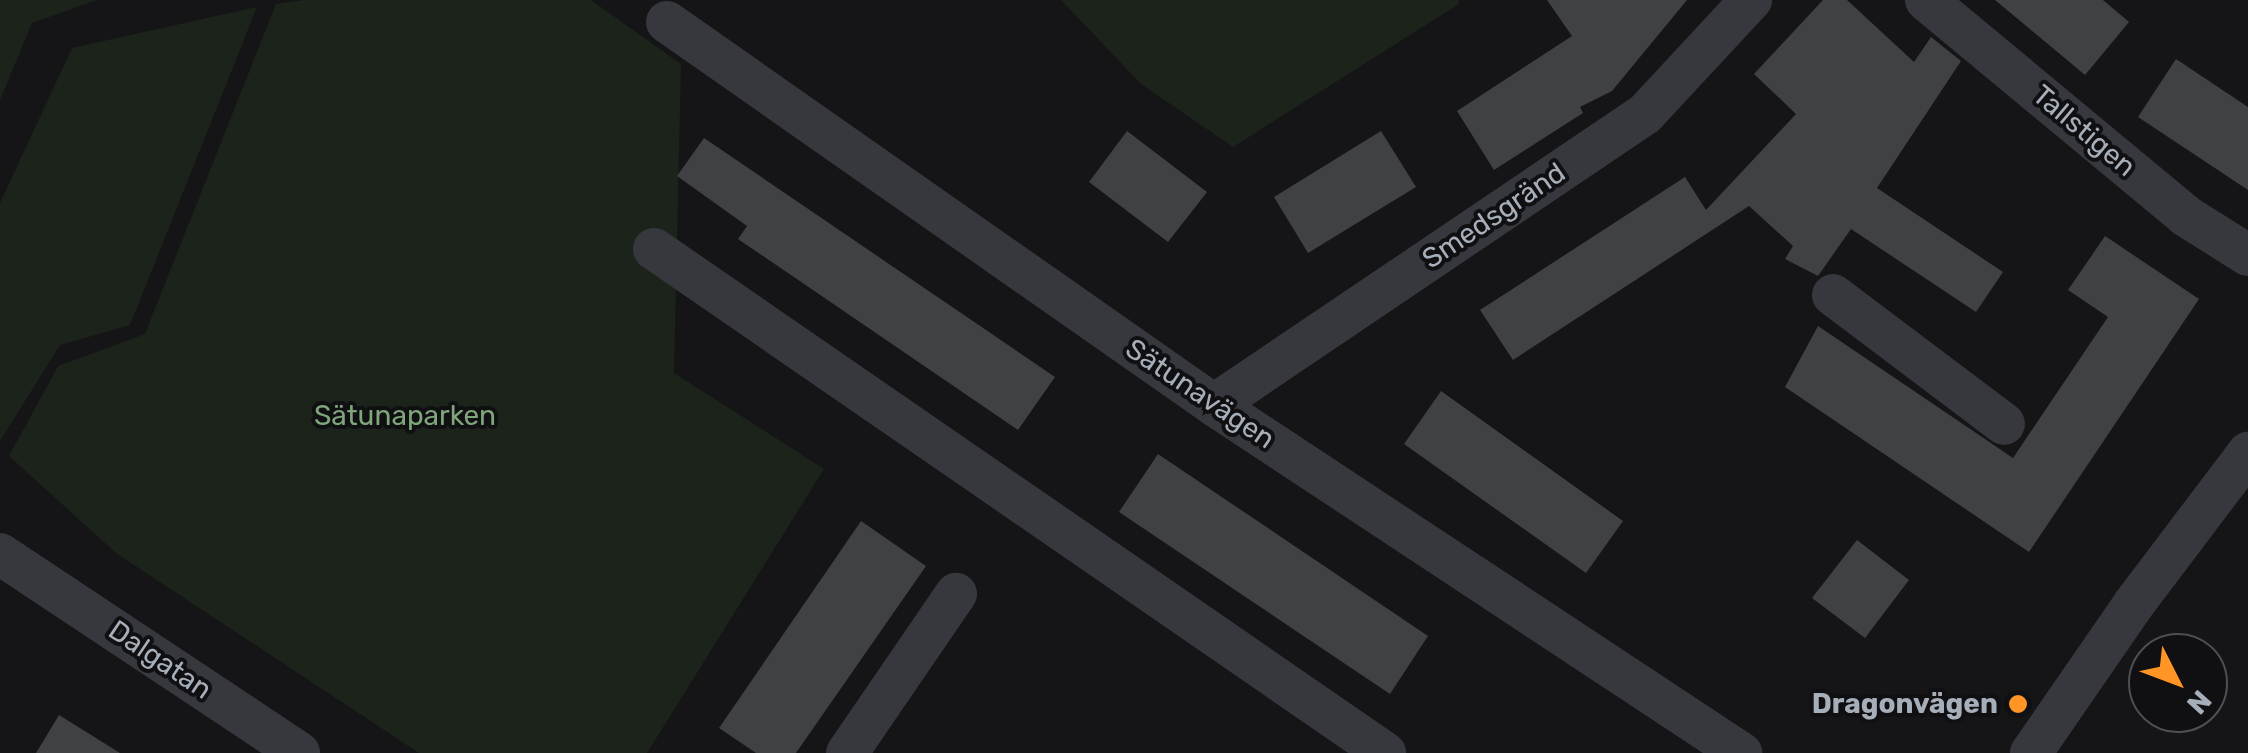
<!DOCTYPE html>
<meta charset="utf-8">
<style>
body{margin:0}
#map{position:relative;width:2248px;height:753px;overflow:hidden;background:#151517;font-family:Rubik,sans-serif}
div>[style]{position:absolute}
.green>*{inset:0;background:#1b231b}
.building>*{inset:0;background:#3f4145}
.minor>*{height:42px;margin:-21px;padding:0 21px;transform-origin:21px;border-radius:21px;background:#36383d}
.dots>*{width:28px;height:28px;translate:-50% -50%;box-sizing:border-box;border:5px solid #101012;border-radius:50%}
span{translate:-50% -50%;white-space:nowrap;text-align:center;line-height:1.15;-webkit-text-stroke:8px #101012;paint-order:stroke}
.street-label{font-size:28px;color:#a6aeb9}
.park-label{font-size:28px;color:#7fa67b}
.poi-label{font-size:28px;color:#a6aeb9;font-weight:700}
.right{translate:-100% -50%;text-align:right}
.north{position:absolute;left:2128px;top:633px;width:100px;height:100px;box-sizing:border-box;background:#101012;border:2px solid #4c4f55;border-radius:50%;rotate:132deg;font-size:28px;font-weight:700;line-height:40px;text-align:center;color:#a6aeb9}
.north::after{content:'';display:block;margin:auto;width:35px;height:45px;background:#ff9525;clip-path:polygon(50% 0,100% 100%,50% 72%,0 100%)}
</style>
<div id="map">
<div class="green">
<div style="clip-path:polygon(0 0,97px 0,32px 23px,0 100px)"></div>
<div style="clip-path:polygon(303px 0,591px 0,681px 64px,674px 373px,824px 469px,647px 753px,419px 753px,116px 553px,9px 456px,58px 366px,145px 334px,276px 4px)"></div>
<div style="clip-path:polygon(1061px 0,1459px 0,1459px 4px,1233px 147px,1141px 84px)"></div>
<div style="clip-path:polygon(257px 7px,130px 325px,60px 345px,0 441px,0 203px,72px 48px)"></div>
</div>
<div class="building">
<div style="clip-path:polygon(1547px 0,1687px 0,1612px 91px,1580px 107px,1583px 113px,1494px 170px,1457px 111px,1572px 36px)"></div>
<div style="clip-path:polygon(1823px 0,1847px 0,1914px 62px,1931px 37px,1961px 61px,1877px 188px,2003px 272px,1976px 312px,1851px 229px,1818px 276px,1785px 259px,1793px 246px,1749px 206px,1513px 360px,1480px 310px,1685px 177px,1706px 210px,1796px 114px,1754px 74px)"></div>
<div style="clip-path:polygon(1995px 0,2103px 0,2129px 22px,2085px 75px)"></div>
<div style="clip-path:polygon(2176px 59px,2248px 107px,2248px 190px,2138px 117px)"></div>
<div style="clip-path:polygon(1127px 131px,1207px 192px,1168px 242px,1089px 182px)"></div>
<div style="clip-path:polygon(1381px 131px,1416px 187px,1308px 253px,1274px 197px)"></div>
<div style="clip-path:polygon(704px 138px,1055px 377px,1018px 430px,738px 239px,747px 226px,677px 176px)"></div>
<div style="clip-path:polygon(2105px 236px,2199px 299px,2029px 552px,1785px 387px,1818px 326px,2013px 458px,2108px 317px,2068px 290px)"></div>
<div style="clip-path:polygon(1441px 391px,1623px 521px,1586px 573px,1404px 444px)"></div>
<div style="clip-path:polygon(1158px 454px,1428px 636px,1390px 694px,1119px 512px)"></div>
<div style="clip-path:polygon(861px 521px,926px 566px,796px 753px,756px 753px,719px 728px)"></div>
<div style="clip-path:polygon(1857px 540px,1909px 580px,1865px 638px,1812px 598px)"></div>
<div style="clip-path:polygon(59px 715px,120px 753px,36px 753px)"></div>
</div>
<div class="minor">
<div style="left:1926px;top:0;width:338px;rotate:39.7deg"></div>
<div style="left:2186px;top:216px;width:73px;rotate:32.2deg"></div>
<div style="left:667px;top:22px;width:668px;rotate:35deg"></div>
<div style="left:1214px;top:405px;width:632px;rotate:33.44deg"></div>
<div style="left:654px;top:249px;width:888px;rotate:34.58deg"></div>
<div style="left:1833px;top:295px;width:214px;rotate:37deg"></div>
<div style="left:1214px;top:405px;width:520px;rotate:-34.03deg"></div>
<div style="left:1645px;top:114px;width:156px;rotate:-47.1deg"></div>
<div style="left:0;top:554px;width:359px;rotate:33.6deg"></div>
<div style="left:847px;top:753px;width:193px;rotate:-55.6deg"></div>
<div style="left:2031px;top:753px;width:180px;rotate:-55.4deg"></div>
<div style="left:2133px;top:605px;width:191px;rotate:-52.9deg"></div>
</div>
<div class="dots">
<div style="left:2018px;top:704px;background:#ff9525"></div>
</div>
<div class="street-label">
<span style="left:2084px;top:131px;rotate:40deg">Tallstigen</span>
<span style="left:1494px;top:216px;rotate:-34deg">Smedsgränd</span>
<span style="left:1200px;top:394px;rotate:34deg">Sätunavägen</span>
<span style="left:160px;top:660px;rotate:34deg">Dalgatan</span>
</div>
<div class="park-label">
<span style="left:405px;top:416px">Sätunaparken</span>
</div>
<div class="poi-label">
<span class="right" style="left:1998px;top:704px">Dragonvägen</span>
</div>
<div class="north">N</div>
</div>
